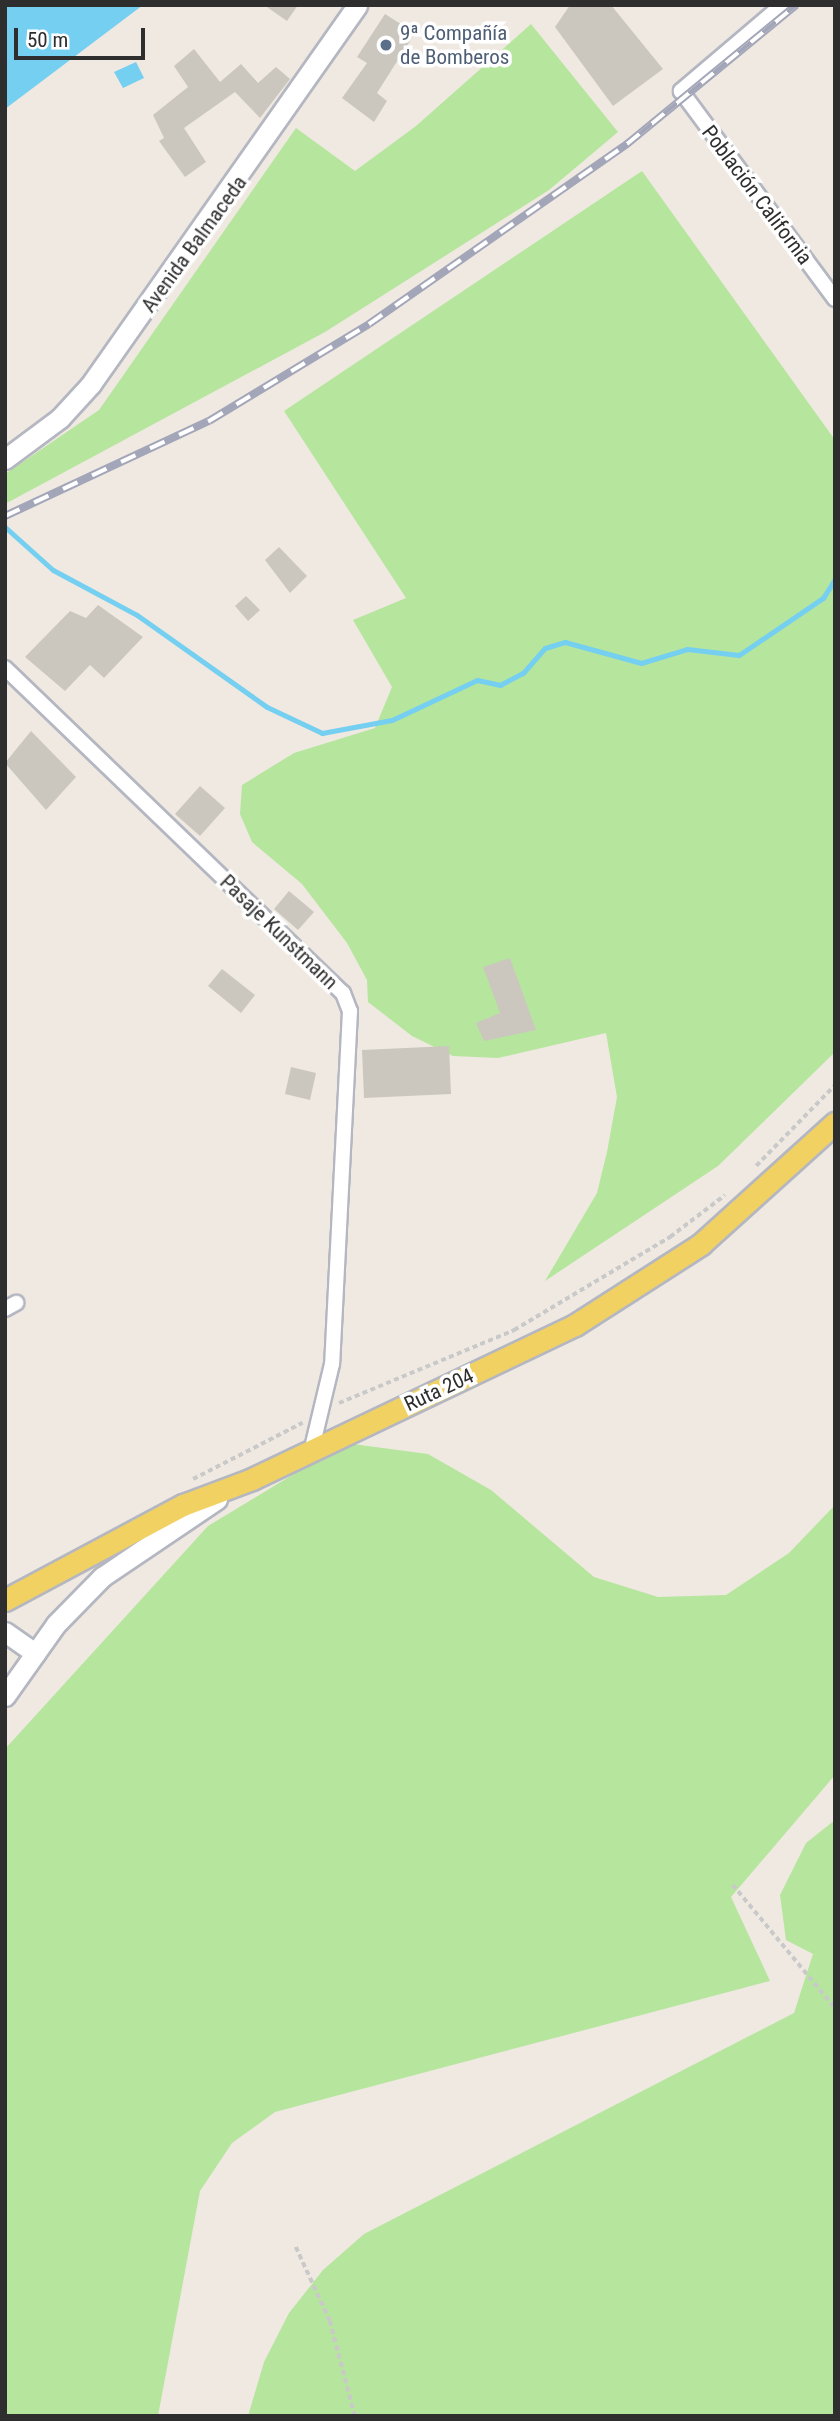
<!DOCTYPE html>
<meta charset="utf-8">
<style>
body{margin:0}
#map{position:relative;width:840px;height:2421px;overflow:hidden;background:#efe9e1;font-family:"Roboto Condensed",sans-serif}
div>[style]{position:absolute}
.green>*{inset:0;background:#b6e59e}
.water>*{inset:0;background:#75cff0}
.stream>*{height:5px;margin:-2.5px;padding:0 2.5px;transform-origin:2.5px;border-radius:2.5px;background:#75cff0}
.building>*{inset:0;background:#cbc7bf}
.path>*{height:3.5px;margin-top:-1.75px;transform-origin:0;background:repeating-linear-gradient(90deg,#c9c9c9 0 5px,transparent 0 8.5px)}
.roads{filter:drop-shadow(2px 0 #b4b7c1) drop-shadow(-2px 0 #b4b7c1) drop-shadow(0 2px #b4b7c1) drop-shadow(0 -2px #b4b7c1)}
.street>*{height:14px;margin:-7px;padding:0 7px;transform-origin:7px;border-radius:7px;background:#fff}
.secondary>*{height:19px;margin:-9.5px;padding:0 9.5px;transform-origin:9.5px;border-radius:9.5px;background:#fff}
.primary>*{height:21px;margin:-10.5px;padding:0 10.5px;transform-origin:10.5px;border-radius:10.5px;background:#f2d163}
.rail>*{height:8px;margin-top:-4px;transform-origin:0;background:repeating-linear-gradient(90deg,#fff 0 16px,#a3a6b8 0 32px);box-sizing:border-box;border-block:2px solid #a3a6b8}
.dots>*{width:19px;height:19px;translate:-50% -50%;box-sizing:border-box;border:4px solid #fff;border-radius:50%}
span{translate:-50% -50%;white-space:nowrap;text-align:center;line-height:1.15;-webkit-text-stroke:7px #fff;paint-order:stroke}
.service-label{font-size:21px;color:#4e5e75}
.left{translate:0 -50%;text-align:left}
.street-label{font-size:21px;color:#2e2e2e}
.frame{position:absolute;inset:0;border:7px solid #2e2e2e;pointer-events:none}
.scale{position:absolute;left:14px;top:28px;width:131px;height:32px;box-sizing:border-box;border:4px solid #2e2e2e;border-top:0;padding-left:9px;font-size:21px;line-height:24px;white-space:nowrap;color:#2e2e2e;-webkit-text-stroke:5px #fff;paint-order:stroke}
</style>
<div id="map">
<div class="green">
<div style="clip-path:polygon(531px 24px,618px 132px,549px 190px,325px 332px,5px 504px,5px 474px,99px 410px,296px 128px,355px 171px,416px 126px)"></div>
<div style="clip-path:polygon(642px 171px,835px 440px,835px 1052px,718px 1166px,545px 1281px,597px 1193px,607px 1152px,617px 1097px,606px 1033px,498px 1058px,453px 1056px,412px 1036px,368px 1002px,367px 980px,347px 943px,302px 884px,252px 842px,240px 814px,242px 785px,294px 753px,375px 728px,392px 687px,353px 620px,406px 598px,284px 411px)"></div>
<div style="clip-path:polygon(345px 1443px,428px 1454px,491px 1490px,594px 1577px,658px 1597px,726px 1595px,789px 1553px,835px 1505px,835px 1775px,731px 1897px,770px 1981px,275px 2112px,232px 2143px,200px 2191px,158px 2416px,5px 2416px,5px 1749px,208px 1526px)"></div>
<div style="clip-path:polygon(835px 1820px,835px 2416px,248px 2416px,264px 2362px,289px 2313px,323px 2270px,364px 2234px,794px 2013px,813px 1954px,786px 1940px,780px 1895px,806px 1843px)"></div>
</div>
<div class="water">
<div style="clip-path:polygon(5px 5px,143px 5px,5px 109px)"></div>
<div style="clip-path:polygon(136px 62px,144px 78px,123px 88px,114px 72px)"></div>
</div>
<div class="stream">
<div style="left:5px;top:527px;width:64px;rotate:41.9deg"></div>
<div style="left:53px;top:570px;width:95px;rotate:28.2deg"></div>
<div style="left:137px;top:615px;width:159px;rotate:35.3deg"></div>
<div style="left:267px;top:707px;width:61px;rotate:25.3deg"></div>
<div style="left:322px;top:733px;width:71px;rotate:-10.5deg"></div>
<div style="left:392px;top:720px;width:94px;rotate:-25.2deg"></div>
<div style="left:477px;top:680px;width:24px;rotate:12deg"></div>
<div style="left:500px;top:685px;width:26px;rotate:-28deg"></div>
<div style="left:523px;top:673px;width:33px;rotate:-49deg"></div>
<div style="left:545px;top:648px;width:21px;rotate:-17deg"></div>
<div style="left:565px;top:642px;width:79px;rotate:15.4deg"></div>
<div style="left:641px;top:663px;width:48px;rotate:-16.9deg"></div>
<div style="left:687px;top:649px;width:52px;rotate:6.6deg"></div>
<div style="left:739px;top:655px;width:102px;rotate:-34.2deg"></div>
<div style="left:823px;top:598px;width:22px;rotate:-58deg"></div>
</div>
<div class="building">
<div style="clip-path:polygon(264px 5px,298px 5px,287px 21px)"></div>
<div style="clip-path:polygon(570px 5px,611px 5px,663px 69px,613px 106px,555px 27px)"></div>
<div style="clip-path:polygon(385px 14px,415px 33px,377px 93px,387px 101px,374px 122px,342px 98px,367px 63px,357px 57px)"></div>
<div style="clip-path:polygon(194px 49px,220px 82px,241px 64px,258px 83px,276px 67px,290px 79px,260px 118px,235px 92px,184px 128px,206px 162px,185px 177px,159px 141px,164px 138px,153px 115px,188px 87px,174px 66px)"></div>
<div style="clip-path:polygon(279px 547px,307px 576px,290px 593px,265px 560px)"></div>
<div style="clip-path:polygon(246px 596px,260px 610px,248px 621px,235px 606px)"></div>
<div style="clip-path:polygon(98px 605px,143px 637px,104px 678px,90px 665px,65px 691px,25px 657px,70px 611px,86px 618px)"></div>
<div style="clip-path:polygon(31px 731px,76px 777px,46px 810px,5px 763px)"></div>
<div style="clip-path:polygon(200px 786px,225px 808px,200px 836px,175px 814px)"></div>
<div style="clip-path:polygon(289px 891px,314px 912px,298px 930px,274px 909px)"></div>
<div style="clip-path:polygon(510px 958px,536px 1030px,484px 1041px,476px 1023px,500px 1013px,483px 967px)"></div>
<div style="clip-path:polygon(222px 969px,255px 995px,241px 1013px,208px 986px)"></div>
<div style="clip-path:polygon(449px 1046px,451px 1094px,364px 1098px,362px 1050px)"></div>
<div style="clip-path:polygon(291px 1067px,316px 1073px,310px 1100px,285px 1094px)"></div>
</div>
<div class="path">
<div style="left:756px;top:1166px;width:113px;rotate:-45.7deg"></div>
<div style="left:339px;top:1403px;width:190px;rotate:-22.6deg"></div>
<div style="left:514px;top:1330px;width:182px;rotate:-30.8deg"></div>
<div style="left:670px;top:1237px;width:69px;rotate:-37.4deg"></div>
<div style="left:193px;top:1479px;width:123px;rotate:-27.2deg"></div>
<div style="left:733px;top:1885px;width:160px;rotate:50.3deg"></div>
<div style="left:296px;top:2247px;width:81px;rotate:65.3deg"></div>
<div style="left:330px;top:2321px;width:98px;rotate:75.3deg"></div>
</div>
<div class="roads">
<div class="street">
<div style="left:782px;top:5px;width:133px;rotate:139.6deg"></div>
<div style="left:681px;top:91px;width:259px;rotate:53.5deg"></div>
<div style="left:5px;top:668px;width:469px;rotate:43.9deg"></div>
<div style="left:343px;top:993px;width:19px;rotate:69deg"></div>
<div style="left:350px;top:1011px;width:353px;rotate:92.9deg"></div>
<div style="left:332px;top:1364px;width:86px;rotate:103.4deg"></div>
<div style="left:5px;top:1309px;width:13px;rotate:-29deg"></div>
</div>
<div class="secondary">
<div style="left:5px;top:459px;width:69px;rotate:-36.7deg"></div>
<div style="left:60px;top:418px;width:46px;rotate:-47.6deg"></div>
<div style="left:91px;top:384px;width:463px;rotate:-54.9deg"></div>
<div style="left:5px;top:1632px;width:37px;rotate:35deg"></div>
<div style="left:5px;top:1696px;width:88px;rotate:-54.7deg"></div>
<div style="left:56px;top:1624px;width:66px;rotate:-45.6deg"></div>
<div style="left:102px;top:1577px;width:139px;rotate:-34.1deg"></div>
</div>
<div class="primary">
<div style="left:5px;top:1600px;width:202px;rotate:-28.1deg"></div>
<div style="left:183px;top:1505px;width:74px;rotate:-20.6deg"></div>
<div style="left:252px;top:1479px;width:358px;rotate:-25.5deg"></div>
<div style="left:575px;top:1325px;width:150px;rotate:-32.7deg"></div>
<div style="left:701px;top:1244px;width:181px;rotate:-42.1deg"></div>
</div>
</div>
<div class="rail">
<div style="left:5px;top:516px;width:225px;rotate:-25deg"></div>
<div style="left:209px;top:421px;width:187px;rotate:-31.2deg"></div>
<div style="left:369px;top:324px;width:315px;rotate:-34.9deg"></div>
<div style="left:627px;top:144px;width:219px;rotate:-39.4deg"></div>
</div>
<div class="dots">
<div style="left:386px;top:45px;background:#5c6f8a"></div>
</div>
<div class="service-label">
<span class="left" style="left:400px;top:45px">9ª Compañía<br>de Bomberos</span>
</div>
<div class="street-label">
<span style="left:757px;top:195px;rotate:53deg">Población California</span>
<span style="left:194px;top:244px;rotate:-54deg">Avenida Balmaceda</span>
<span style="left:279px;top:932px;rotate:44deg">Pasaje Kunstmann</span>
<span style="left:439px;top:1390px;rotate:-25deg">Ruta 204</span>
</div>
<div class="frame"></div>
<div class="scale">50 m</div>
</div>
